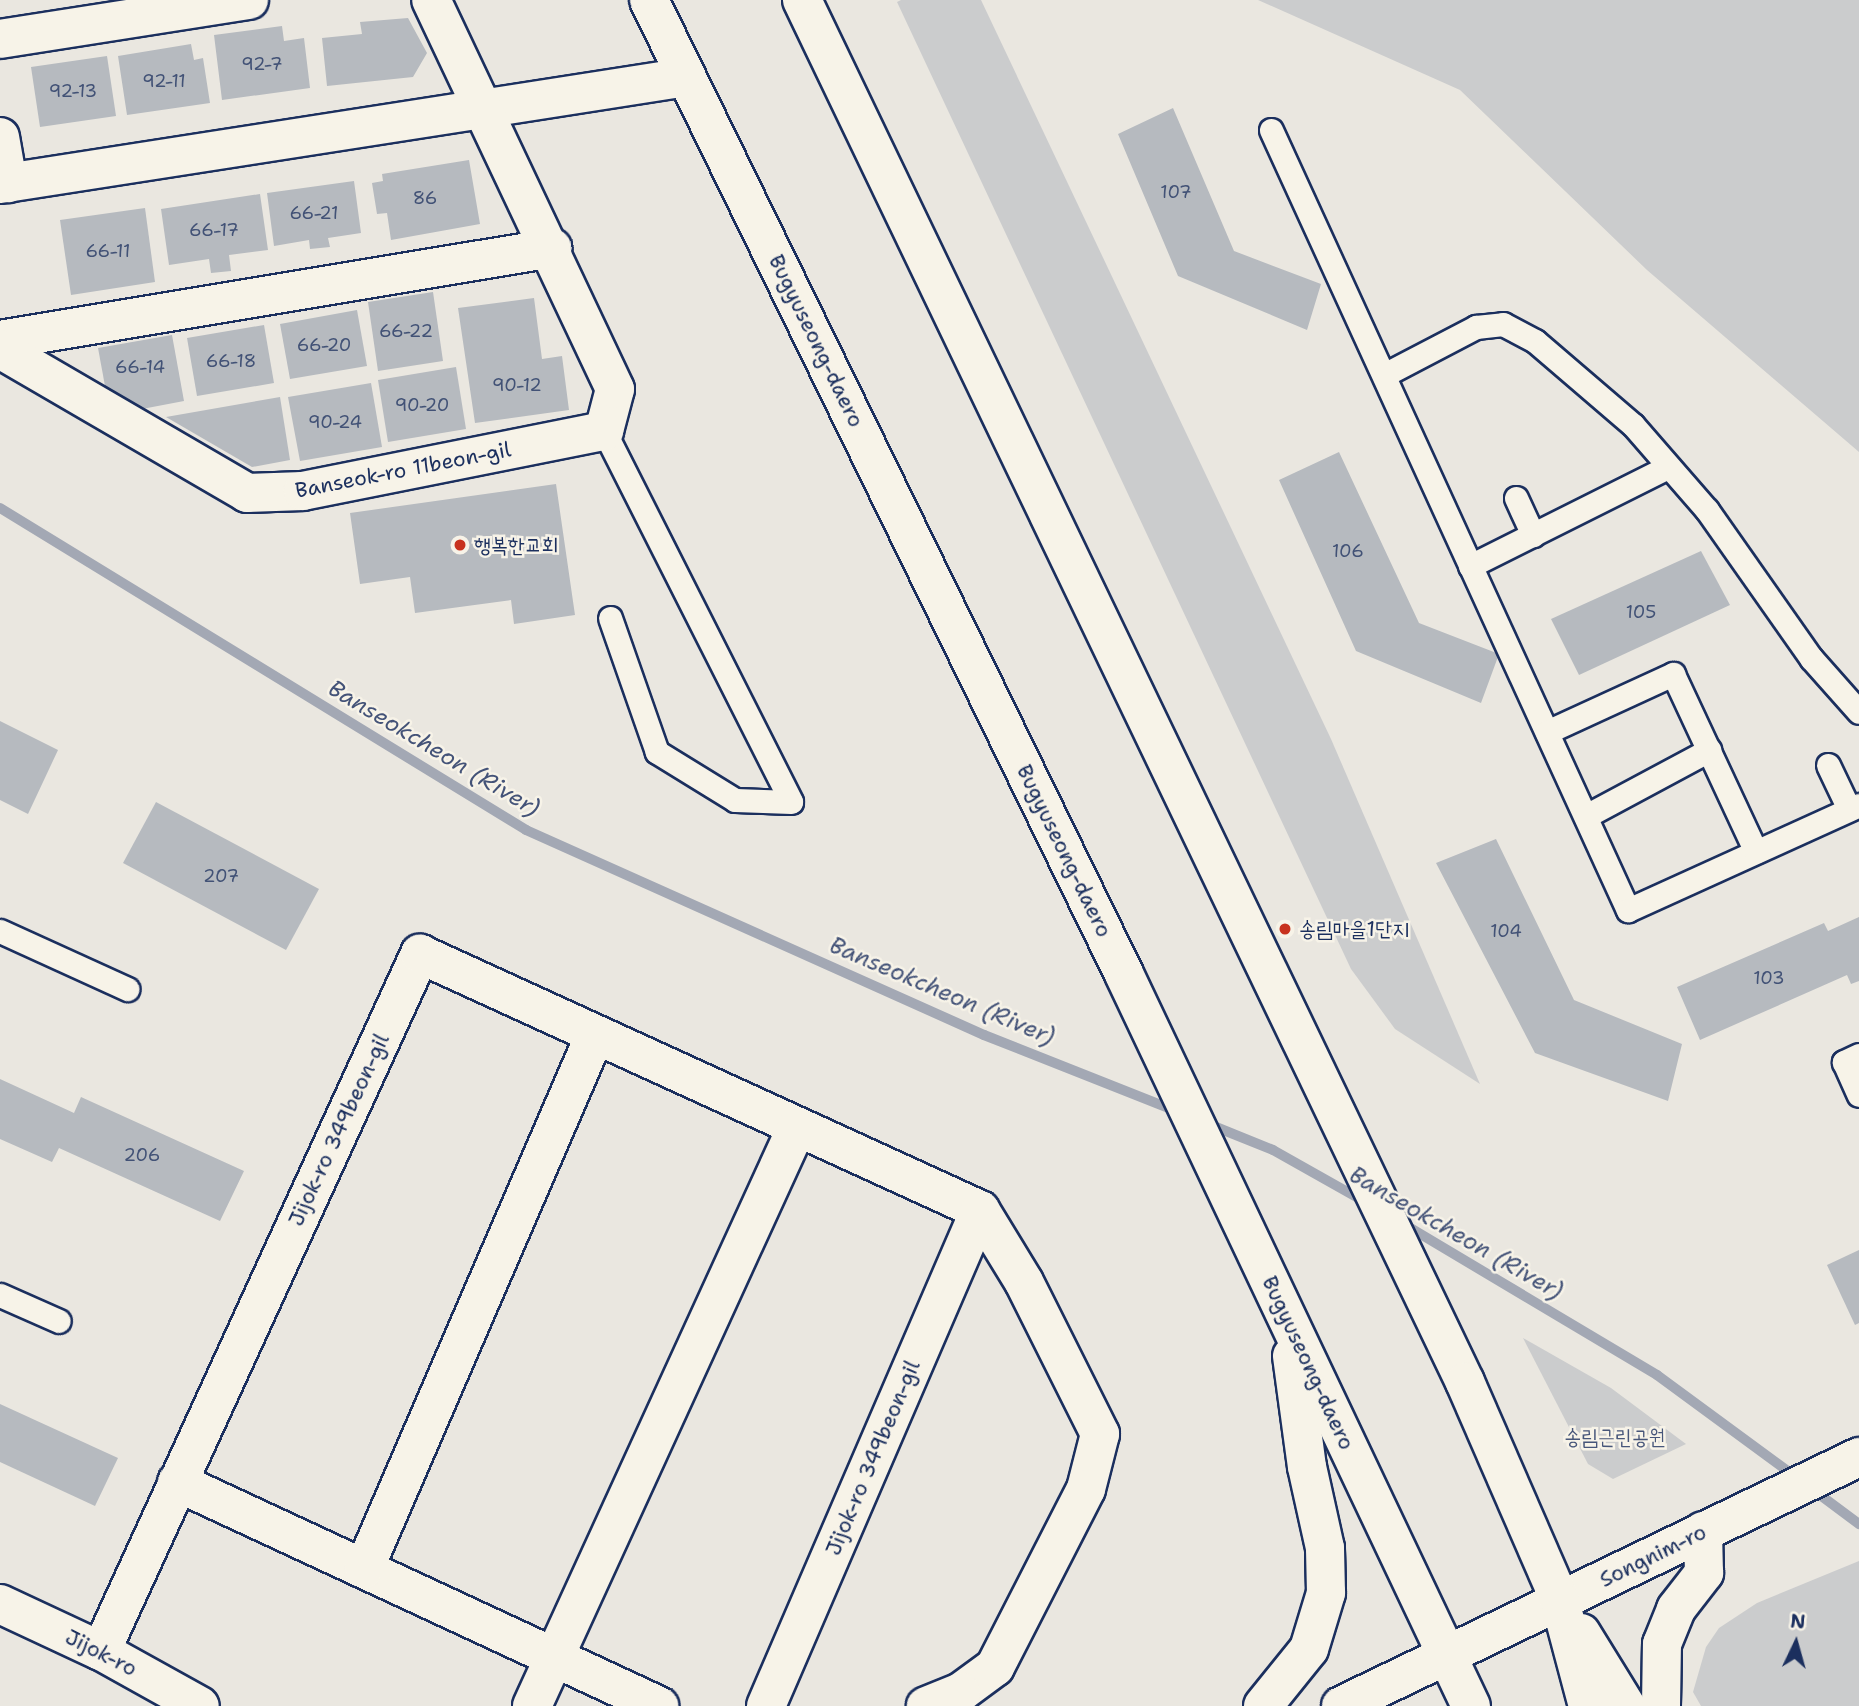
<!DOCTYPE html>
<meta charset="utf-8">
<style>
body{margin:0}
#map{position:relative;width:1859px;height:1706px;overflow:hidden;background:#eae7e0;font-family:"Shantell Sans","Poor Story",sans-serif}
div>[style]{position:absolute}
.green>*{inset:0;background:#cbcccd}
.stream>*{height:10px;margin:-5px;padding:0 5px;transform-origin:5px;border-radius:5px;background:#a3a8b4}
.building>*{inset:0;background:#b6babf}
.roads{filter:drop-shadow(2px 0 #1b2f5e) drop-shadow(-2px 0 #1b2f5e) drop-shadow(0 2px #1b2f5e) drop-shadow(0 -2px #1b2f5e)}
.service>*{height:23px;margin:-11.5px;padding:0 11.5px;transform-origin:11.5px;border-radius:11.5px;background:#f7f3e8}
.minor>*{height:38px;margin:-19px;padding:0 19px;transform-origin:19px;border-radius:19px;background:#f7f3e8}
.primary>*{height:38px;margin:-19px;padding:0 19px;transform-origin:19px;border-radius:19px;background:#f7f3e8}
.dots>*{width:19px;height:19px;translate:-50% -50%;box-sizing:border-box;border:4px solid #f7f3e8;border-radius:50%}
span{translate:-50% -50%;white-space:nowrap;text-align:center;line-height:1.15;-webkit-text-stroke:5px #f7f3e8;paint-order:stroke}
.number-label{font-size:18px;color:#425276}
.number-label span{-webkit-text-stroke-width:0}
.street-label{font-size:21px;color:#1b2f5e}
.poi-label{font-size:21px;color:#1b2f5e}
.left{translate:0 -50%;text-align:left}
.park-label{font-size:21px;color:#47567a}
.water-label{font-size:23px;color:#445378;font-style:italic}
.north{position:absolute;left:1761px;top:1608px;width:70px;height:70px;-webkit-text-stroke:5px #f7f3e8;paint-order:stroke;rotate:5deg;font-size:19px;font-weight:700;line-height:28px;text-align:center;color:#1b2f5e}
.north::after{content:'';display:block;margin:auto;width:24px;height:32px;background:#1b2f5e;clip-path:polygon(50% 0,100% 100%,50% 72%,0 100%)}
</style>
<div id="map">
<div class="green">
<div style="clip-path:polygon(901px 0,981px 0,1331px 739px,1480px 1084px,1395px 1029px,1351px 969px,897px 2px)"></div>
<div style="clip-path:polygon(1258px 0,1859px 0,1859px 452px,1647px 270px,1460px 90px)"></div>
<div style="clip-path:polygon(1523px 1338px,1611px 1388px,1686px 1444px,1613px 1479px,1588px 1464px)"></div>
<div style="clip-path:polygon(1859px 1561px,1859px 1706px,1701px 1706px,1693px 1692px,1706px 1647px,1719px 1628px,1757px 1603px)"></div>
</div>
<div class="stream">
<div style="left:0;top:508px;width:617px;rotate:31.47deg"></div>
<div style="left:526px;top:830px;width:502px;rotate:24.11deg"></div>
<div style="left:984px;top:1035px;width:209px;rotate:21.6deg"></div>
<div style="left:1206px;top:1123px;width:72px;rotate:21.9deg"></div>
<div style="left:1273px;top:1150px;width:108px;rotate:29.4deg"></div>
<div style="left:1402px;top:1223px;width:297px;rotate:30.8deg"></div>
<div style="left:1657px;top:1375px;width:174px;rotate:36.3deg"></div>
<div style="left:1812px;top:1489px;width:59px;rotate:36.7deg"></div>
</div>
<div class="building">
<div style="clip-path:polygon(408px 18px,427px 53px,413px 77px,327px 86px,322px 38px,362px 34px,360px 22px)"></div>
<div style="clip-path:polygon(282px 26px,284px 41px,304px 38px,310px 88px,222px 100px,214px 35px)"></div>
<div style="clip-path:polygon(191px 44px,194px 60px,203px 58px,210px 103px,127px 115px,118px 56px)"></div>
<div style="clip-path:polygon(107px 56px,116px 116px,40px 127px,31px 67px)"></div>
<div style="clip-path:polygon(1173px 108px,1234px 251px,1321px 284px,1307px 330px,1178px 276px,1118px 134px)"></div>
<div style="clip-path:polygon(469px 160px,480px 224px,391px 240px,387px 213px,377px 214px,372px 183px,383px 181px,382px 174px)"></div>
<div style="clip-path:polygon(354px 181px,361px 233px,328px 238px,330px 247px,310px 249px,309px 240px,274px 246px,267px 193px)"></div>
<div style="clip-path:polygon(260px 194px,268px 250px,229px 255px,231px 271px,211px 273px,209px 259px,169px 265px,161px 209px)"></div>
<div style="clip-path:polygon(145px 208px,155px 282px,71px 295px,60px 220px)"></div>
<div style="clip-path:polygon(433px 292px,443px 361px,378px 371px,368px 302px)"></div>
<div style="clip-path:polygon(534px 298px,542px 359px,562px 356px,569px 410px,475px 423px,458px 308px)"></div>
<div style="clip-path:polygon(357px 310px,367px 366px,290px 379px,280px 324px)"></div>
<div style="clip-path:polygon(264px 325px,274px 383px,197px 396px,187px 338px)"></div>
<div style="clip-path:polygon(172px 335px,184px 401px,142px 409px,105px 386px,98px 348px)"></div>
<div style="clip-path:polygon(456px 367px,466px 429px,388px 442px,378px 380px)"></div>
<div style="clip-path:polygon(371px 383px,382px 447px,300px 461px,288px 397px)"></div>
<div style="clip-path:polygon(280px 397px,290px 460px,252px 467px,166px 417px)"></div>
<div style="clip-path:polygon(1339px 452px,1419px 623px,1499px 654px,1481px 703px,1356px 651px,1279px 480px)"></div>
<div style="clip-path:polygon(556px 484px,575px 615px,514px 624px,511px 600px,415px 613px,410px 577px,360px 584px,350px 513px)"></div>
<div style="clip-path:polygon(1701px 551px,1730px 605px,1579px 675px,1551px 619px)"></div>
<div style="clip-path:polygon(0 721px,58px 750px,28px 814px,0 800px)"></div>
<div style="clip-path:polygon(156px 802px,319px 889px,286px 950px,123px 863px)"></div>
<div style="clip-path:polygon(1496px 839px,1574px 1000px,1682px 1044px,1668px 1101px,1535px 1053px,1436px 863px)"></div>
<div style="clip-path:polygon(1859px 917px,1859px 981px,1851px 984px,1847px 975px,1700px 1040px,1677px 987px,1824px 923px,1828px 931px)"></div>
<div style="clip-path:polygon(0 1079px,74px 1113px,81px 1097px,244px 1171px,220px 1221px,59px 1148px,52px 1162px,0 1139px)"></div>
<div style="clip-path:polygon(1859px 1250px,1859px 1323px,1855px 1325px,1827px 1265px)"></div>
<div style="clip-path:polygon(0 1404px,118px 1458px,95px 1506px,0 1462px)"></div>
</div>
<div class="roads">
<div class="service">
<div style="left:1271px;top:130px;width:858px;rotate:65.41deg"></div>
<div style="left:1628px;top:910px;width:254px;rotate:-24.4deg"></div>
<div style="left:1384px;top:375px;width:104px;rotate:-27.6deg"></div>
<div style="left:1476px;top:327px;width:27px;rotate:-6deg"></div>
<div style="left:1503px;top:324px;width:36px;rotate:28deg"></div>
<div style="left:1535px;top:341px;width:129px;rotate:40.6deg"></div>
<div style="left:1633px;top:425px;width:113px;rotate:49deg"></div>
<div style="left:1707px;top:510px;width:181px;rotate:54.9deg"></div>
<div style="left:1811px;top:658px;width:72px;rotate:48.4deg"></div>
<div style="left:604px;top:431px;width:415px;rotate:63.2deg"></div>
<div style="left:791px;top:802px;width:56px;rotate:-178deg"></div>
<div style="left:735px;top:800px;width:92px;rotate:-148.4deg"></div>
<div style="left:657px;top:752px;width:142px;rotate:-109.3deg"></div>
<div style="left:1516px;top:498px;width:41px;rotate:65.3deg"></div>
<div style="left:1470px;top:566px;width:219px;rotate:-26.6deg"></div>
<div style="left:1547px;top:732px;width:139px;rotate:-24.7deg"></div>
<div style="left:1673px;top:674px;width:196px;rotate:65deg"></div>
<div style="left:1828px;top:765px;width:49px;rotate:64.5deg"></div>
<div style="left:1586px;top:816px;width:140px;rotate:-28.2deg"></div>
<div style="left:0;top:931px;width:140px;rotate:24.5deg"></div>
<div style="left:1859px;top:1055px;width:17px;rotate:155deg"></div>
<div style="left:1844px;top:1062px;width:36px;rotate:66deg"></div>
<div style="left:0;top:1295px;width:64px;rotate:23.8deg"></div>
</div>
<div class="minor">
<div style="left:0;top:39px;width:252px;rotate:-8.9deg"></div>
<div style="left:0;top:137px;width:47px;rotate:80.1deg"></div>
<div style="left:0;top:184px;width:695px;rotate:-8.85deg"></div>
<div style="left:0;top:340px;width:560px;rotate:-9.46deg"></div>
<div style="left:0;top:349px;width:286px;rotate:30.2deg"></div>
<div style="left:247px;top:493px;width:56px;rotate:-2deg"></div>
<div style="left:303px;top:491px;width:307px;rotate:-11.3deg"></div>
<div style="left:604px;top:431px;width:43px;rotate:-75.3deg"></div>
<div style="left:615px;top:389px;width:430px;rotate:-115.3deg"></div>
<div style="left:177px;top:1482px;width:532px;rotate:24.93deg"></div>
<div style="left:364px;top:1569px;width:582px;rotate:-66.61deg"></div>
<div style="left:0;top:1604px;width:111px;rotate:25deg"></div>
<div style="left:101px;top:1651px;width:113px;rotate:29.1deg"></div>
<div style="left:101px;top:1651px;width:767px;rotate:-65.41deg"></div>
<div style="left:420px;top:954px;width:616px;rotate:24.57deg"></div>
<div style="left:980px;top:1210px;width:84px;rotate:58.6deg"></div>
<div style="left:1024px;top:1282px;width:170px;rotate:63.4deg"></div>
<div style="left:1100px;top:1434px;width:57px;rotate:104.3deg"></div>
<div style="left:1086px;top:1489px;width:200px;rotate:117.1deg"></div>
<div style="left:995px;top:1667px;width:42px;rotate:143.7deg"></div>
<div style="left:961px;top:1692px;width:38px;rotate:158deg"></div>
<div style="left:532px;top:1706px;width:637px;rotate:-65.41deg"></div>
<div style="left:766px;top:1706px;width:540px;rotate:-66.66deg"></div>
<div style="left:1341px;top:1706px;width:575px;rotate:-25.67deg"></div>
</div>
<div class="primary">
<div style="left:649px;top:0;width:1084px;rotate:64deg"></div>
<div style="left:1124px;top:974px;width:810px;rotate:64.64deg"></div>
<div style="left:802px;top:0;width:1533px;rotate:64.37deg"></div>
<div style="left:1465px;top:1382px;width:239px;rotate:66.5deg"></div>
<div style="left:1560px;top:1601px;width:109px;rotate:75.1deg"></div>
<div style="left:1581px;top:1633px;width:86px;rotate:58.3deg"></div>
<div style="left:1263px;top:1706px;width:73px;rotate:-51.1deg"></div>
<div style="left:1309px;top:1649px;width:59px;rotate:-73.1deg"></div>
<div style="left:1326px;top:1593px;width:45px;rotate:-91.3deg"></div>
<div style="left:1325px;top:1548px;width:83px;rotate:-102.5deg"></div>
<div style="left:1307px;top:1467px;width:112px;rotate:-97.7deg"></div>
<div style="left:1661px;top:1706px;width:62px;rotate:-89.1deg"></div>
<div style="left:1662px;top:1644px;width:38px;rotate:-68deg"></div>
<div style="left:1676px;top:1609px;width:46px;rotate:-52.1deg"></div>
<div style="left:1704px;top:1573px;width:42px;rotate:-91.4deg"></div>
</div>
</div>
<div class="dots">
<div style="left:460px;top:545px;background:#c8321e"></div>
<div style="left:1285px;top:929px;background:#c8321e"></div>
</div>
<div class="number-label">
<span style="left:262px;top:64px">92-7</span>
<span style="left:164px;top:81px">92-11</span>
<span style="left:73px;top:91px">92-13</span>
<span style="left:1176px;top:192px">107</span>
<span style="left:425px;top:198px">86</span>
<span style="left:314px;top:213px">66-21</span>
<span style="left:214px;top:230px">66-17</span>
<span style="left:108px;top:251px">66-11</span>
<span style="left:406px;top:331px">66-22</span>
<span style="left:324px;top:345px">66-20</span>
<span style="left:231px;top:361px">66-18</span>
<span style="left:140px;top:367px">66-14</span>
<span style="left:517px;top:385px">90-12</span>
<span style="left:422px;top:405px">90-20</span>
<span style="left:335px;top:422px">90-24</span>
<span style="left:1348px;top:551px">106</span>
<span style="left:1641px;top:612px">105</span>
<span style="left:221px;top:876px">207</span>
<span style="left:1506px;top:931px">104</span>
<span style="left:1769px;top:978px">103</span>
<span style="left:142px;top:1155px">206</span>
</div>
<div class="street-label">
<span style="left:816px;top:341px;rotate:64deg">Bugyuseong-daero</span>
<span style="left:403px;top:470px;rotate:-11deg">Banseok-ro 11beon-gil</span>
<span style="left:1064px;top:851px;rotate:64deg">Bugyuseong-daero</span>
<span style="left:339px;top:1130px;rotate:-65deg">Jijok-ro 349beon-gil</span>
<span style="left:1308px;top:1363px;rotate:65deg">Bugyuseong-daero</span>
<span style="left:873px;top:1458px;rotate:-67deg">Jijok-ro 349beon-gil</span>
<span style="left:1653px;top:1556px;rotate:-26deg">Songnim-ro</span>
<span style="left:101px;top:1653px;rotate:27deg">Jijok-ro</span>
</div>
<div class="poi-label">
<span class="left" style="left:474px;top:545px">행복한교회</span>
<span class="left" style="left:1299px;top:929px">송림마을1단지</span>
</div>
<div class="park-label">
<span style="left:1615px;top:1437px">송림근린공원</span>
</div>
<div class="water-label">
<span style="left:434px;top:748px;rotate:31deg">Banseokcheon (River)</span>
<span style="left:942px;top:991px;rotate:23deg">Banseokcheon (River)</span>
<span style="left:1456px;top:1233px;rotate:30deg">Banseokcheon (River)</span>
</div>
<div class="north">N</div>
</div>
